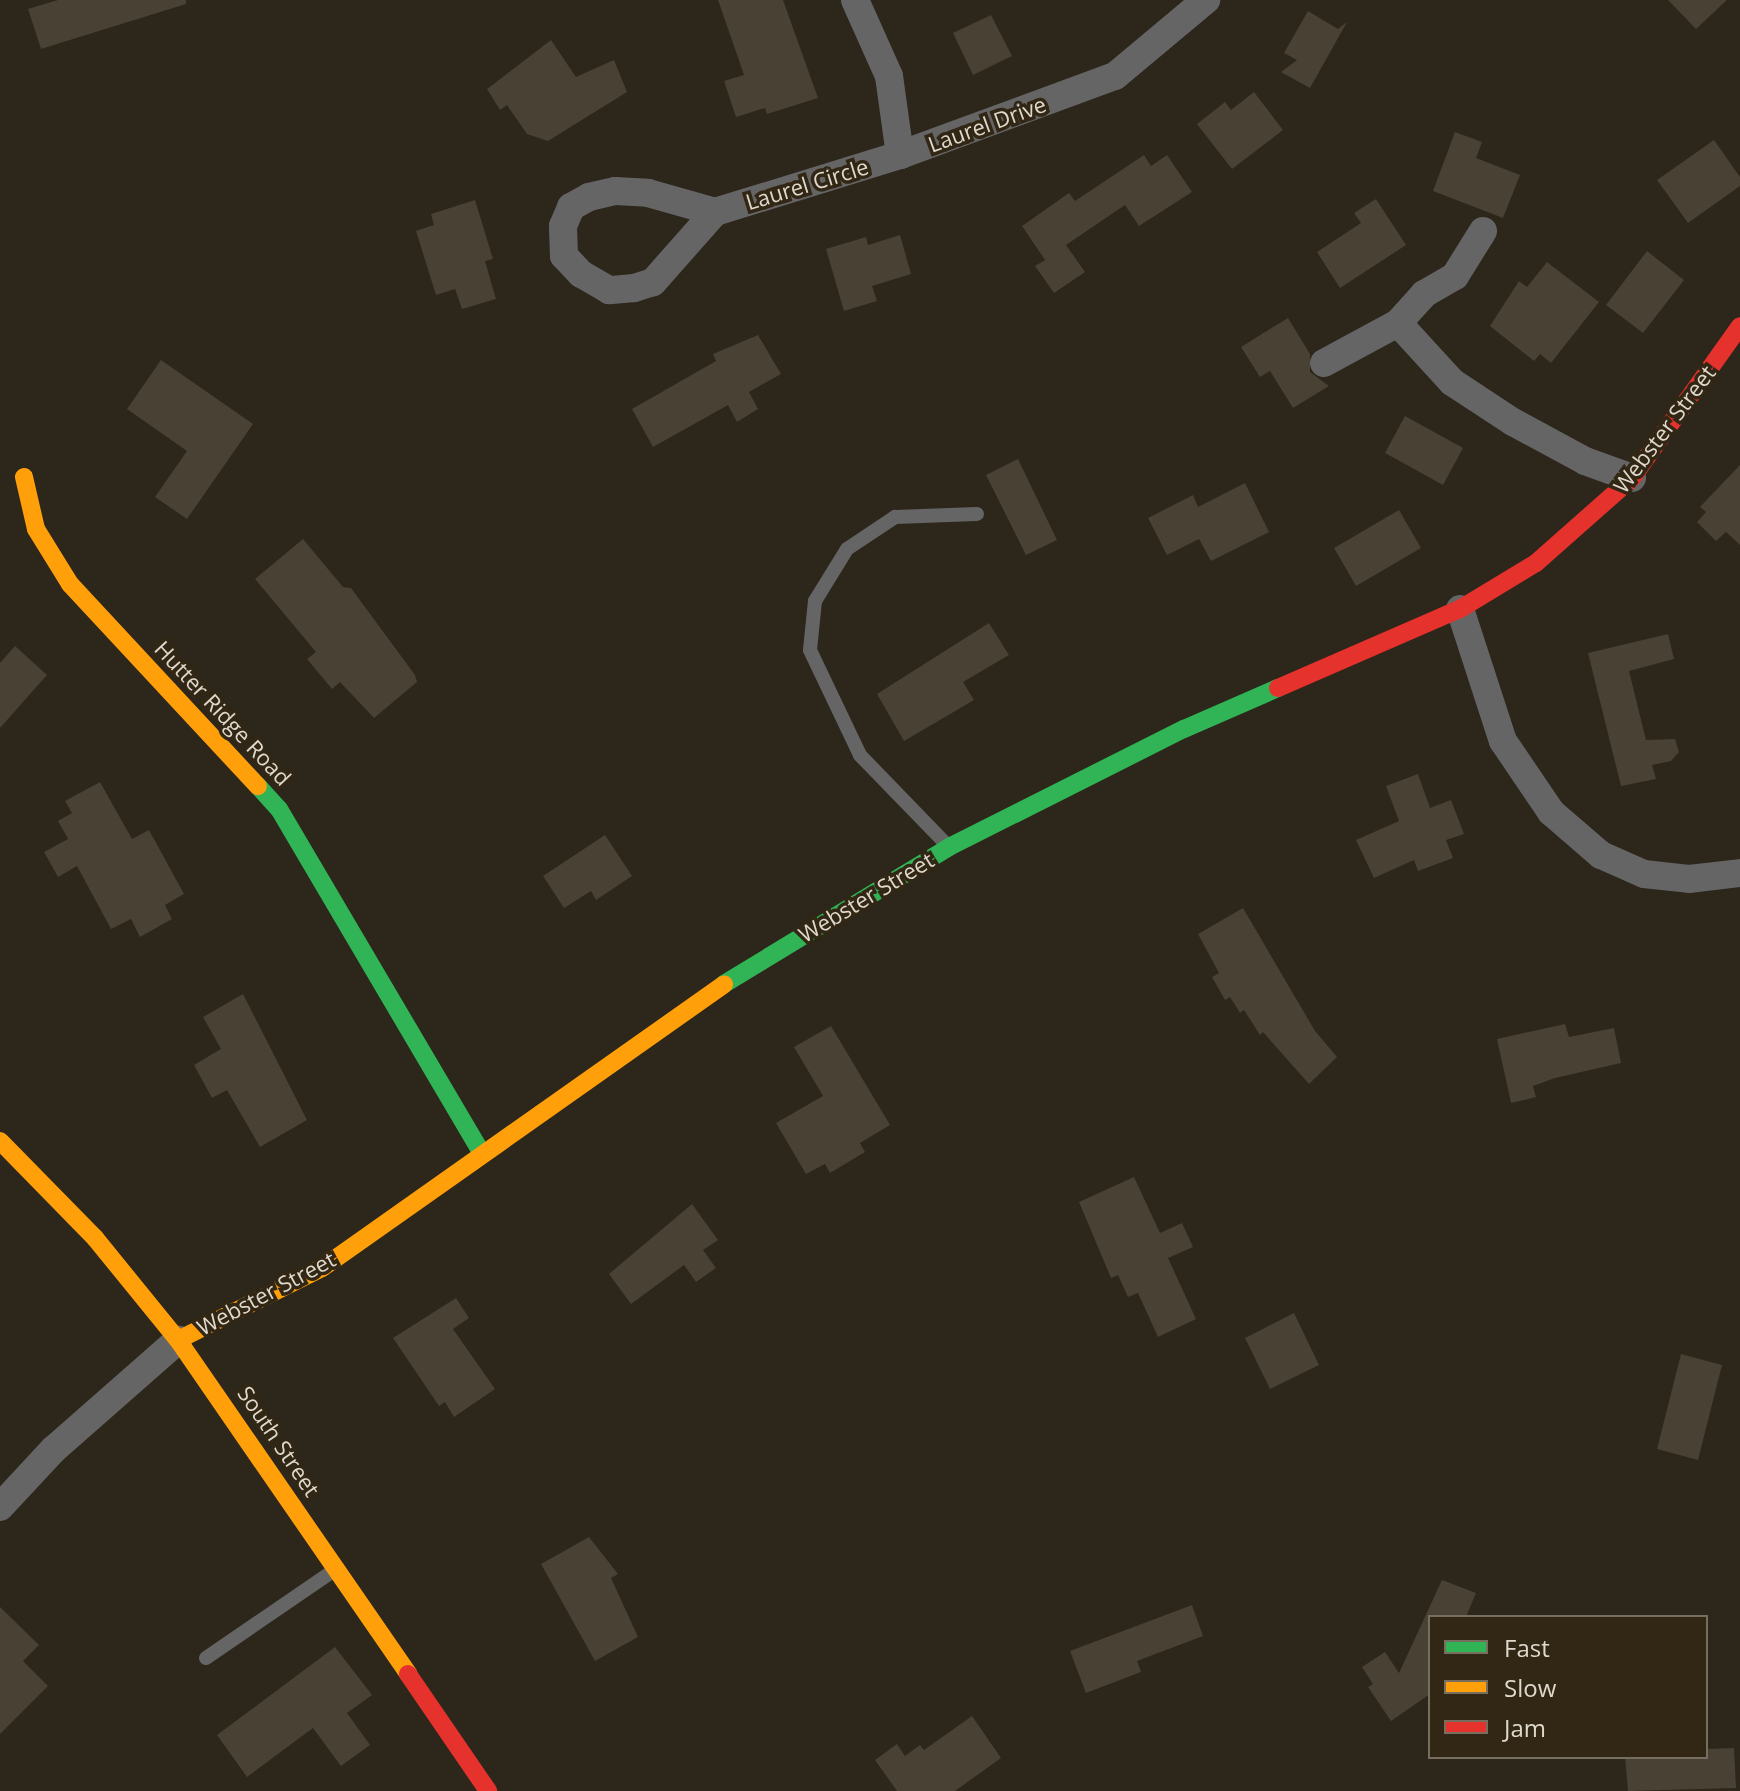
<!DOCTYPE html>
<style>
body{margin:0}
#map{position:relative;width:1740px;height:1791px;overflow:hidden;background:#2c261b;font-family:"Open Sans",sans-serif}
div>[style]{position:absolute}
.building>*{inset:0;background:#484134}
.lane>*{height:14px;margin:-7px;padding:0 7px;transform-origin:7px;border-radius:7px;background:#666566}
.street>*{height:28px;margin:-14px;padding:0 14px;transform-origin:14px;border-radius:14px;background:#666566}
.fast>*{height:18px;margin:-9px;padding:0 9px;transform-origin:9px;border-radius:9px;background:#30b455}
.slow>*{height:18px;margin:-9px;padding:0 9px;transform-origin:9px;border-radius:9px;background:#ff9f0a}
.jam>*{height:18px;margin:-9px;padding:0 9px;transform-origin:9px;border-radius:9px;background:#e5322d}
span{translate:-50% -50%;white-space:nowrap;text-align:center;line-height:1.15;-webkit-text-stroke:7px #322715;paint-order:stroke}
.street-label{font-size:22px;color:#dfd9cd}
.legend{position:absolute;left:1428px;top:1615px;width:280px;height:144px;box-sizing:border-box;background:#322715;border:2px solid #776e5f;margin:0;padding:10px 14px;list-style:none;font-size:24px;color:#dfd9cd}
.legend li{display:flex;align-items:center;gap:16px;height:40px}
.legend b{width:40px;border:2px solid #776e5f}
</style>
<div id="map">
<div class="building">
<div style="clip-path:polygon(58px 0,186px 0,186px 4px,41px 49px,28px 9px)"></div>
<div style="clip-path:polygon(718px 0,783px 0,818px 98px,767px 114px,765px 108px,736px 117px,724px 81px,744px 75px)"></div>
<div style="clip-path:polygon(1668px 0,1727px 0,1696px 29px)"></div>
<div style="clip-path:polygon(1308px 11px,1338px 29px,1347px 22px,1310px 88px,1281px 72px,1297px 60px,1284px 53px)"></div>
<div style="clip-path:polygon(991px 15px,1012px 56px,973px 75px,953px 33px)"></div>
<div style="clip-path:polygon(551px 40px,576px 77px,614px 60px,627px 92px,548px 141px,527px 134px,507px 105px,500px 110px,487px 89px)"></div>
<div style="clip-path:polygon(1254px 92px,1283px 130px,1232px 169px,1197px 124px,1225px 102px,1231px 110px)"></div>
<div style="clip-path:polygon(1455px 132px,1482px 142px,1476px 158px,1520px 175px,1503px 218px,1433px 191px)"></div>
<div style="clip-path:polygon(1714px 140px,1740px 177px,1740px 186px,1688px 223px,1657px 180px)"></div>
<div style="clip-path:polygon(1144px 155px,1151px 166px,1167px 155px,1192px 192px,1139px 226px,1125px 205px,1066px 245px,1085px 272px,1054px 293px,1035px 266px,1045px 260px,1022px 226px,1069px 193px,1075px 201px)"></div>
<div style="clip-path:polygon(1376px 199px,1406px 245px,1340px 288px,1317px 252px,1361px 223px,1354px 213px)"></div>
<div style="clip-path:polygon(475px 200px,493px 259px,485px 261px,496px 299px,462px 309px,455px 289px,436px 295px,416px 231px,434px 225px,431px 214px)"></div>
<div style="clip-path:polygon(900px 235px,911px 274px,872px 286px,877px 301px,844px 311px,826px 249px,866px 237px,868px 245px)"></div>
<div style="clip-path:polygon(1647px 251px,1684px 280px,1643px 333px,1606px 305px)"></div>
<div style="clip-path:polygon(1547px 262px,1599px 302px,1551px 363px,1540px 354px,1534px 361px,1490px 326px,1519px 281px,1527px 287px)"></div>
<div style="clip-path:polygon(1288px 318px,1310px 354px,1310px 372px,1329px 386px,1293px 408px,1270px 371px,1260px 377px,1241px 347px)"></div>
<div style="clip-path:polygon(758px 335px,781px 374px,749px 392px,758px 409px,737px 422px,728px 405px,653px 447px,632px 409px,716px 361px,713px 354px)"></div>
<div style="clip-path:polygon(161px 360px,253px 424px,187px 519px,155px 497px,187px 451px,127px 409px)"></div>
<div style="clip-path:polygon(1405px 416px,1463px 448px,1443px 485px,1385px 453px)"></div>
<div style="clip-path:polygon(1018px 459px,1057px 540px,1026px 555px,986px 475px)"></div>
<div style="clip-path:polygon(1740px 465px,1740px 545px,1726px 532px,1716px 541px,1697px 522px,1706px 512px,1700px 507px)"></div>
<div style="clip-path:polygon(1245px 483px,1269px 532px,1211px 561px,1199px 539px,1167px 555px,1148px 518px,1193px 495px,1198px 507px)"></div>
<div style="clip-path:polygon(1399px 510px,1421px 548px,1356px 586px,1334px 548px)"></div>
<div style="clip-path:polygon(303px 539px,343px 587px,351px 588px,415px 675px,417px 682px,374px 718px,340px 682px,332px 689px,307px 659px,316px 652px,255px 579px)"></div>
<div style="clip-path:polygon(989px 623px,1009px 655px,963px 682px,974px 700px,904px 741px,877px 694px)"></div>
<div style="clip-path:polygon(1668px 634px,1674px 659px,1629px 671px,1646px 740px,1675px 739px,1679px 752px,1671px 761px,1652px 765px,1656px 779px,1621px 786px,1588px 653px)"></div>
<div style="clip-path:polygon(15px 646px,47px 675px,0 728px,0 663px)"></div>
<div style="clip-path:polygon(1418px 774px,1430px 808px,1451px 800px,1464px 834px,1446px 840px,1453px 858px,1418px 871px,1414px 860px,1374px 878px,1356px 840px,1399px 821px,1386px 786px)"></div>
<div style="clip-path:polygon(100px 782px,132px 839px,149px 830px,184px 894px,165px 905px,172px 919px,140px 937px,131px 919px,111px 929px,77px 866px,58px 877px,44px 852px,68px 839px,58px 821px,72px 813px,65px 801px)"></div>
<div style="clip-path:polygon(605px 835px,632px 876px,596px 900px,591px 891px,564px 908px,543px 876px)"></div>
<div style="clip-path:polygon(1243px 908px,1315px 1031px,1337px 1057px,1309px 1084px,1263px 1032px,1260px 1035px,1244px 1010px,1240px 1013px,1230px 997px,1225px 1000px,1212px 977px,1219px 973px,1198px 934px)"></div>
<div style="clip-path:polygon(243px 994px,307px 1120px,260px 1147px,227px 1090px,212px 1098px,194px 1065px,221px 1049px,203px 1017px)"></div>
<div style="clip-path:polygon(1565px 1024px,1569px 1037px,1614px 1028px,1621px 1063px,1555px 1078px,1533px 1086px,1536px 1097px,1511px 1103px,1497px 1039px)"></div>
<div style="clip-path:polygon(831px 1026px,890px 1125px,860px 1143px,865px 1152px,830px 1173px,825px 1164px,806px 1174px,776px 1123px,823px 1096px,794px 1047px)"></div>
<div style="clip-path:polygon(1134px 1177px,1160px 1233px,1182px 1223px,1193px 1247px,1168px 1258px,1196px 1319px,1158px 1337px,1138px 1293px,1128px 1297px,1118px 1275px,1111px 1278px,1079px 1202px)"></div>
<div style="clip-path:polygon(692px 1204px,718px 1240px,703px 1250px,716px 1268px,696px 1282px,684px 1265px,631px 1304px,609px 1274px)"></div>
<div style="clip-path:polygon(456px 1298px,469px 1318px,453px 1329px,495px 1389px,454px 1417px,445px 1402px,439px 1406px,393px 1338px)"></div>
<div style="clip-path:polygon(1294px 1313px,1319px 1365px,1270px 1389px,1245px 1338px)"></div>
<div style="clip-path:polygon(1681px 1354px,1722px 1365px,1698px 1460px,1657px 1449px)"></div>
<div style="clip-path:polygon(589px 1537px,618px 1574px,611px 1578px,638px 1637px,595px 1661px,541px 1564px)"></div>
<div style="clip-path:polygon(1442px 1580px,1476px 1593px,1466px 1617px,1430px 1617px,1430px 1694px,1391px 1721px,1368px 1687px,1373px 1684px,1362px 1667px,1385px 1652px,1399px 1673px)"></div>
<div style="clip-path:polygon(1192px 1605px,1203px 1636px,1137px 1661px,1141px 1672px,1086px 1693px,1070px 1651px)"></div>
<div style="clip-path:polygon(0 1607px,39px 1645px,23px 1661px,48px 1686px,0 1734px)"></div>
<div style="clip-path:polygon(335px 1647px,372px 1695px,347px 1713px,370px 1745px,341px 1766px,313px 1728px,247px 1777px,217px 1735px)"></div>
<div style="clip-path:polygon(972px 1716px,1001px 1758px,955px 1791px,897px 1791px,875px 1760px,897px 1744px,905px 1756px,920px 1745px,924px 1750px)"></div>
<div style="clip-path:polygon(1734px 1748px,1736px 1788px,1628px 1791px,1625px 1757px,1706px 1757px,1706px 1749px)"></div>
</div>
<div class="lane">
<div style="left:949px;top:847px;width:128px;rotate:-134.1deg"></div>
<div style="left:860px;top:755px;width:116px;rotate:-115.5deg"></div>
<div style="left:810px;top:650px;width:49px;rotate:-84.2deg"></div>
<div style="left:815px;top:601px;width:61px;rotate:-58.4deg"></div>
<div style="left:847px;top:549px;width:58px;rotate:-33.7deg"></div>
<div style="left:895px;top:517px;width:82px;rotate:-2.1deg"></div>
<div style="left:206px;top:1658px;width:154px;rotate:-34.4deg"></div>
</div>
<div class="street">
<div style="left:855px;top:0;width:83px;rotate:65.9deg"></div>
<div style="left:889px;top:76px;width:80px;rotate:82.1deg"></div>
<div style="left:900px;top:155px;width:229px;rotate:-20.2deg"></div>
<div style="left:1115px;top:76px;width:119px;rotate:-39.9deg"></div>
<div style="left:715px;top:212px;width:94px;rotate:131.5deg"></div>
<div style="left:653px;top:282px;width:20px;rotate:162deg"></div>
<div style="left:634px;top:288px;width:25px;rotate:175deg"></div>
<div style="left:609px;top:290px;width:32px;rotate:-150deg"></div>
<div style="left:581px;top:274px;width:25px;rotate:-133deg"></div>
<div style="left:564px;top:256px;width:30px;rotate:-92deg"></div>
<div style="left:563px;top:226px;width:21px;rotate:-67deg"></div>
<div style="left:571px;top:207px;width:21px;rotate:-29deg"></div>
<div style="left:589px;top:197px;width:27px;rotate:-13deg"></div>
<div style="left:615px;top:191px;width:33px;rotate:3deg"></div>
<div style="left:648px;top:193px;width:70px;rotate:15.8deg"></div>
<div style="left:715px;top:212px;width:194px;rotate:-17.1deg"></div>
<div style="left:1398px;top:323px;width:80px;rotate:47.5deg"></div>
<div style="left:1452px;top:382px;width:73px;rotate:33.3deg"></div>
<div style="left:1513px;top:422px;width:82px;rotate:28.4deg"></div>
<div style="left:1585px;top:461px;width:50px;rotate:19.9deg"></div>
<div style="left:1324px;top:363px;width:84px;rotate:-28.4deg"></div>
<div style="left:1398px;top:323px;width:39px;rotate:-48deg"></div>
<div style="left:1424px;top:294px;width:36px;rotate:-30deg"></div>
<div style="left:1455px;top:276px;width:53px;rotate:-58.1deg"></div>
<div style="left:1460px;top:609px;width:139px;rotate:72deg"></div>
<div style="left:1503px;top:741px;width:86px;rotate:55.9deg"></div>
<div style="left:1551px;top:812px;width:66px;rotate:40.7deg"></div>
<div style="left:1601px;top:855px;width:47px;rotate:23.8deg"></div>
<div style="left:1644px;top:874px;width:45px;rotate:6.3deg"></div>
<div style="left:1689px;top:879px;width:51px;rotate:-6.7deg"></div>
<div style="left:0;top:1507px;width:78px;rotate:-47.1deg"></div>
<div style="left:53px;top:1450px;width:167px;rotate:-41.3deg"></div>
</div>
<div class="fast">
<div style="left:258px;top:786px;width:31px;rotate:48deg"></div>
<div style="left:279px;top:809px;width:400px;rotate:59.5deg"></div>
<div style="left:724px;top:984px;width:263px;rotate:-31.3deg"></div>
<div style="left:949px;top:847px;width:263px;rotate:-26.7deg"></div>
<div style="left:1184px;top:729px;width:103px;rotate:-23.6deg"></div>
</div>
<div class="slow">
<div style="left:24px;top:477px;width:53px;rotate:77deg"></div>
<div style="left:36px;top:529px;width:65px;rotate:58.3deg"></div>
<div style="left:70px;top:584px;width:276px;rotate:47.1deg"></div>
<div style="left:0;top:1141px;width:136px;rotate:45.6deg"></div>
<div style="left:95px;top:1238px;width:132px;rotate:50.9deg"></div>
<div style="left:178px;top:1340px;width:406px;rotate:55.4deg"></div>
<div style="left:178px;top:1340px;width:161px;rotate:-26.6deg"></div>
<div style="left:322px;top:1268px;width:492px;rotate:-35.2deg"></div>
</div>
<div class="jam">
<div style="left:1278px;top:688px;width:198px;rotate:-23.5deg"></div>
<div style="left:1460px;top:609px;width:89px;rotate:-31.2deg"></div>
<div style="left:1536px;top:563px;width:128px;rotate:-41.5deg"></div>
<div style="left:1632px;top:478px;width:186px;rotate:-54.6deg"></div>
<div style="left:408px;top:1674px;width:142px;rotate:55.6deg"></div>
</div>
<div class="street-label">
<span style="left:987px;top:124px;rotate:-20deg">Laurel Drive</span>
<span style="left:807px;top:184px;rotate:-17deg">Laurel Circle</span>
<span style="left:1664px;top:429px;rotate:-53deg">Webster Street</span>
<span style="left:223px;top:713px;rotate:47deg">Hutter Ridge Road</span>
<span style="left:866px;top:897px;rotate:-31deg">Webster Street</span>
<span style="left:266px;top:1293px;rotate:-28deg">Webster Street</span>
<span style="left:279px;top:1441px;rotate:56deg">South Street</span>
</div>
<ul class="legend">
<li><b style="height:10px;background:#30b455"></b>Fast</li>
<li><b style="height:10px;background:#ff9f0a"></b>Slow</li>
<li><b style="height:10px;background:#e5322d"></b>Jam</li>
</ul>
</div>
